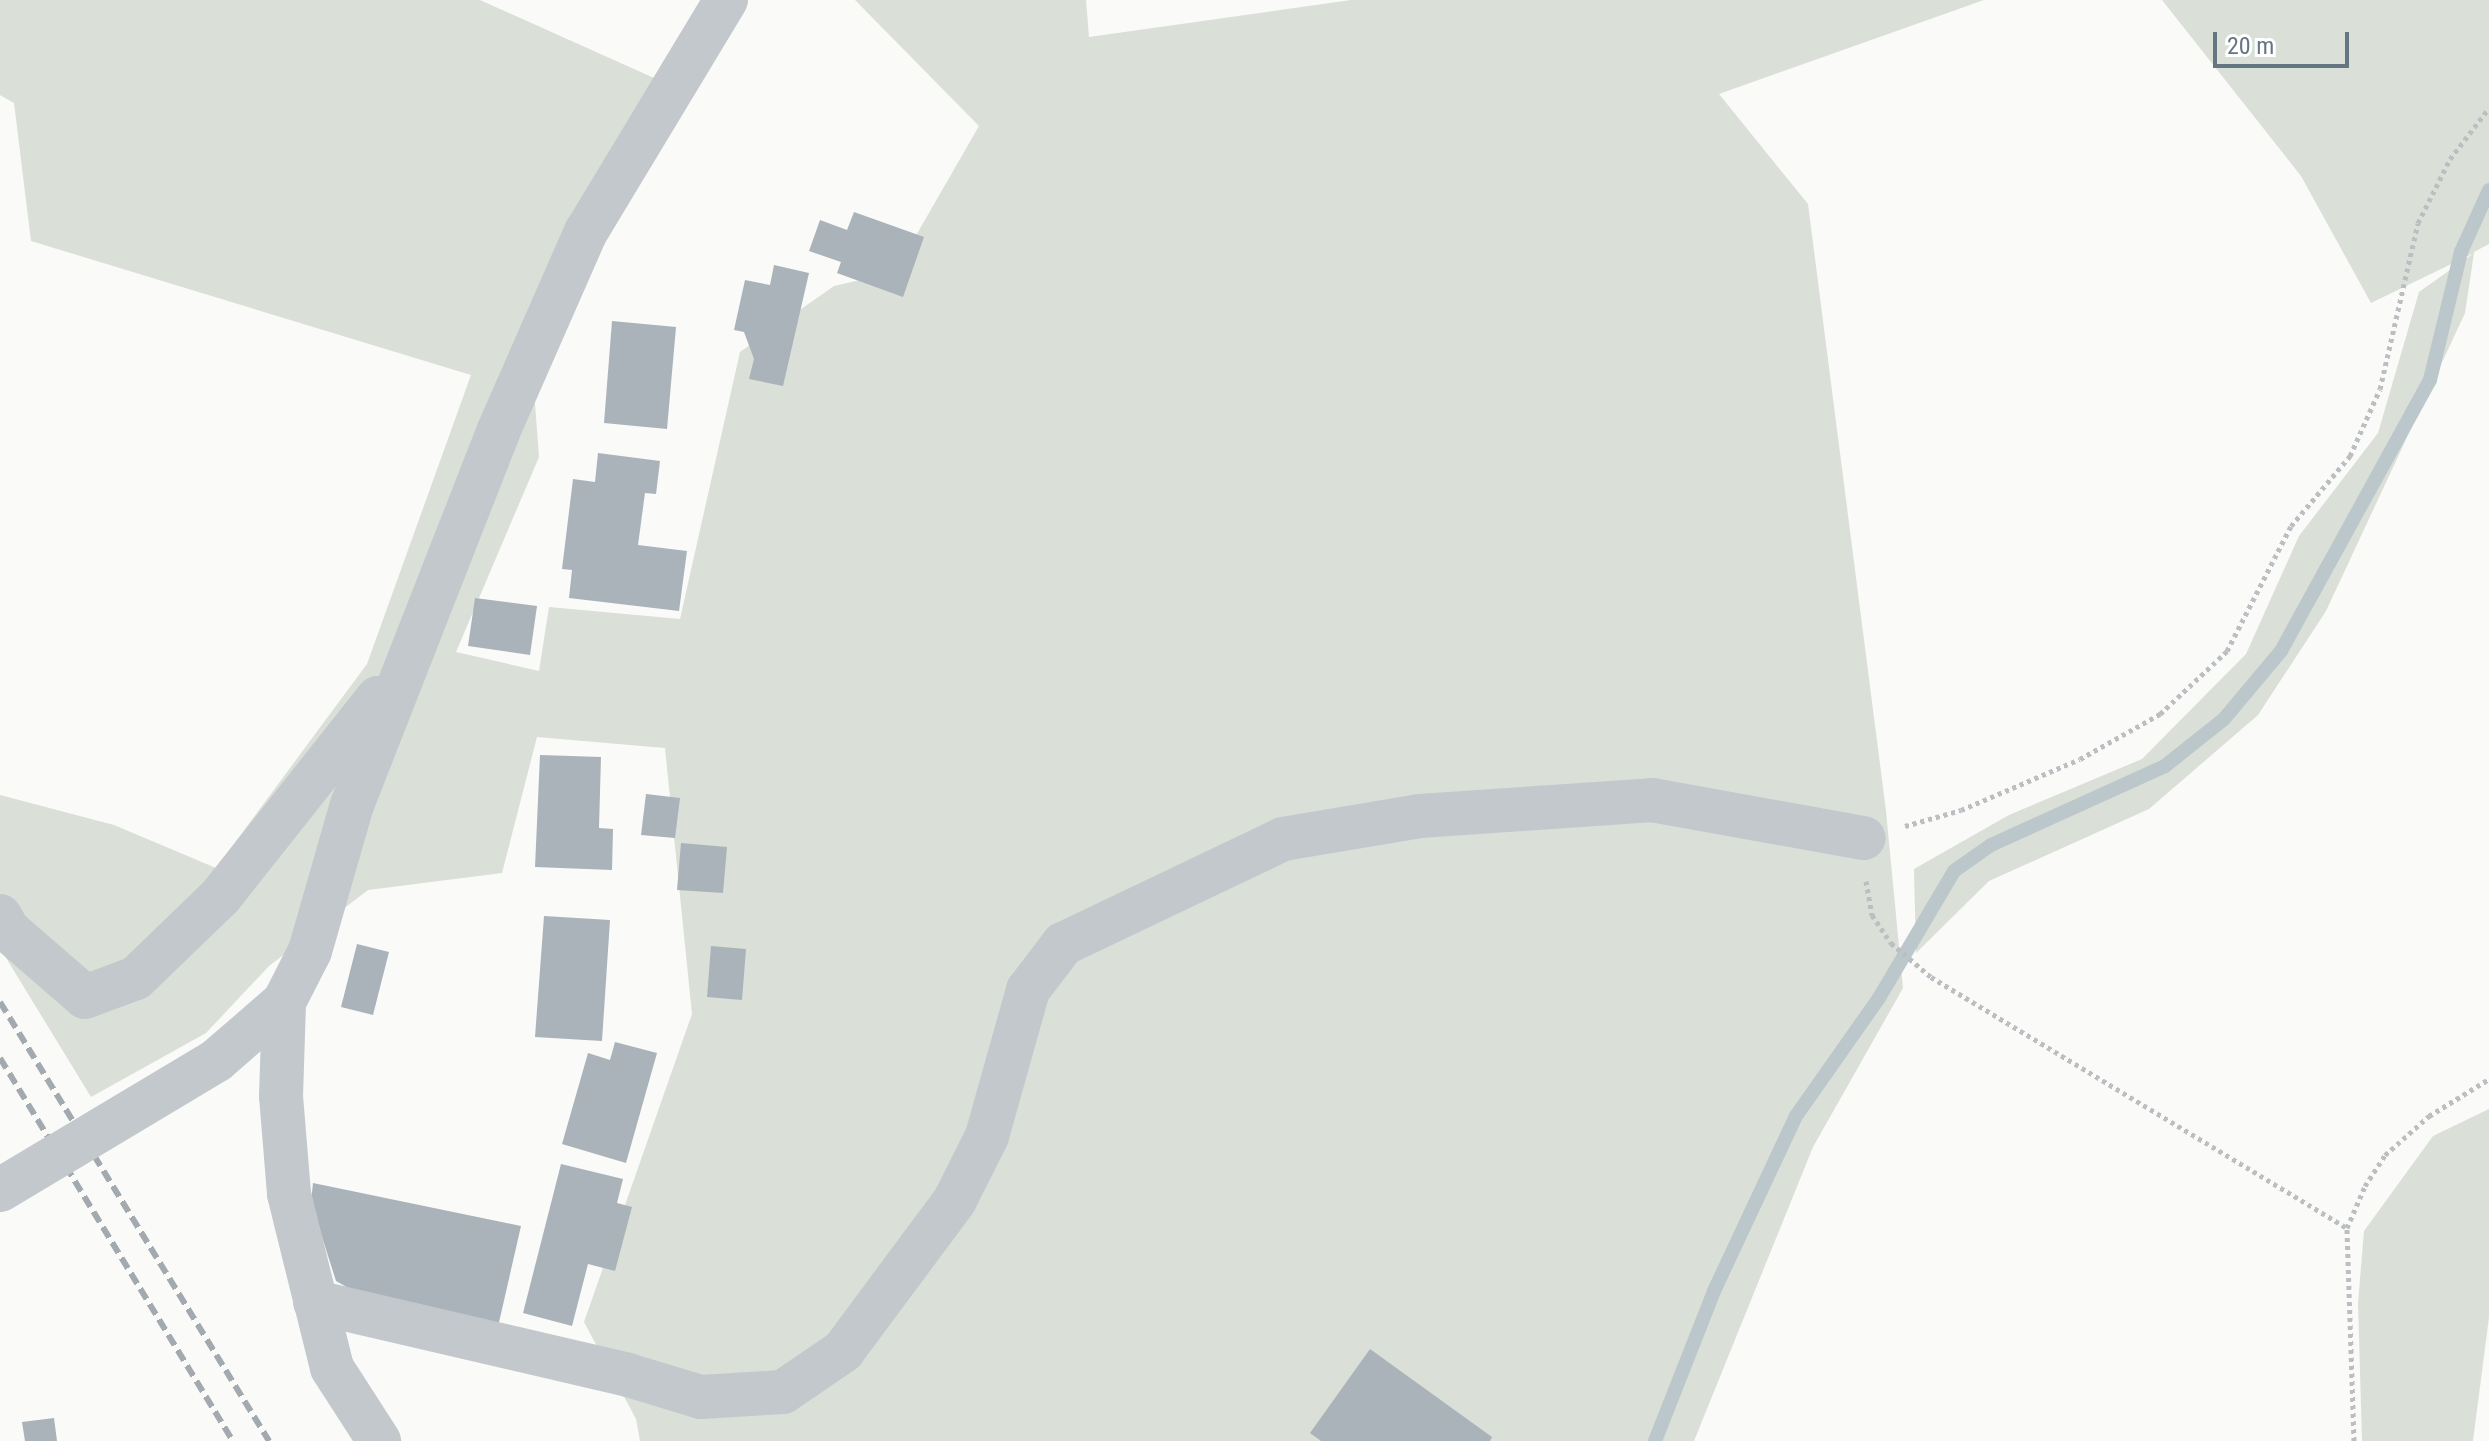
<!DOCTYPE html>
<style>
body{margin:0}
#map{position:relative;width:2489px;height:1441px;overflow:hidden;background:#fafaf8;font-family:"Roboto Condensed",sans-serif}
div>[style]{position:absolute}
.green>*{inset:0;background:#dadfd7}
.stream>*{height:14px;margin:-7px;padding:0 7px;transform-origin:7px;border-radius:7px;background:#bbc7cb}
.building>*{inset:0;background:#aab3b9}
.path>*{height:5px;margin-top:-2.5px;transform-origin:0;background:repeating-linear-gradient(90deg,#bbbfc2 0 4px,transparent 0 8px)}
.minor>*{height:44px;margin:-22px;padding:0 22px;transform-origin:22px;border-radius:22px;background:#c3c8cc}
.rail>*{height:6px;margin-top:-3px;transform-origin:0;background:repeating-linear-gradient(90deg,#a2aab0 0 12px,transparent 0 18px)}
.minor-bridge>*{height:44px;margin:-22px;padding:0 22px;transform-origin:22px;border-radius:22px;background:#c3c8cc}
span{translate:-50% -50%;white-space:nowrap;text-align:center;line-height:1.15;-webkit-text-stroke:8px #fff;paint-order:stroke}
.scale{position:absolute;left:2213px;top:32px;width:136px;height:36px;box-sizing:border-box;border:4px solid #657683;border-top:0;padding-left:10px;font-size:24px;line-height:28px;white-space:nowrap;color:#657683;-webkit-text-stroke:6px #fff;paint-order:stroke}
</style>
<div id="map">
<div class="green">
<div style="clip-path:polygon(0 0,480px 0,683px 91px,591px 237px,534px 390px,539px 457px,456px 652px,539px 671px,549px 607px,680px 619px,740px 352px,834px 286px,895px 272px,979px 126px,855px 0,1086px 0,1089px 37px,1351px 0,1984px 0,1719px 94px,1808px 204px,1886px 811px,1903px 988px,1813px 1147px,1694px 1441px,640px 1441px,636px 1419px,584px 1322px,692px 1014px,665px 748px,537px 737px,502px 873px,368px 890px,269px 966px,206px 1033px,91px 1097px,0 948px,0 795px,114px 825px,216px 868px,367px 664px,471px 375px,31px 241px,14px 103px,0 95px)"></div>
<div style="clip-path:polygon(2162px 0,2489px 0,2489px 244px,2474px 252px,2474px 253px,2465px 313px,2326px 611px,2258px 715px,2149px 809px,1989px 881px,1916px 953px,1914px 869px,2009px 815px,2142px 759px,2246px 654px,2299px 536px,2378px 433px,2419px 292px,2474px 253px,2371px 303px,2301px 176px)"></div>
<div style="clip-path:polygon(2489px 1109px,2489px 1317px,2473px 1441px,2362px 1441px,2358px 1303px,2364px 1231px,2433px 1136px)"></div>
</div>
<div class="stream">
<div style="left:1655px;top:1441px;width:161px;rotate:-68.5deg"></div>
<div style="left:1714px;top:1291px;width:193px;rotate:-64.9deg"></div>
<div style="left:1796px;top:1116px;width:144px;rotate:-54.9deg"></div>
<div style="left:1879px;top:998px;width:147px;rotate:-59.4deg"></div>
<div style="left:1954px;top:871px;width:45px;rotate:-35.1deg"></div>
<div style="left:1991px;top:845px;width:191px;rotate:-24.4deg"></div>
<div style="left:2165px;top:766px;width:75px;rotate:-38.5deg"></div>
<div style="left:2224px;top:719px;width:89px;rotate:-50deg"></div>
<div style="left:2281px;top:651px;width:309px;rotate:-61.2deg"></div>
<div style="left:2430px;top:380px;width:132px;rotate:-76.4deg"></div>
<div style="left:2461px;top:252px;width:68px;rotate:-65.7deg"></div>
</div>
<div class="building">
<div style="clip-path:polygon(854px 212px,924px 237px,903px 297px,837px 273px,841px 262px,809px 251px,820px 220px,847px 230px)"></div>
<div style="clip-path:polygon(774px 265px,809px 273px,783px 386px,749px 379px,754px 359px,744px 332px,734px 330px,745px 280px,770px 285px)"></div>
<div style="clip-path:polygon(612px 321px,676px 327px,667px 429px,604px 423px)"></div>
<div style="clip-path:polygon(598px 453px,660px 461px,656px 494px,645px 493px,638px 545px,687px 551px,679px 611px,569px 598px,572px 570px,562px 569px,573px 479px,595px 482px)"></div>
<div style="clip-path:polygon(475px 598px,537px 606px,530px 655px,468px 646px)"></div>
<div style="clip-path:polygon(540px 755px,601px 757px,599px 828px,613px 829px,612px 870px,535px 867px)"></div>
<div style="clip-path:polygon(646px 794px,680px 798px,675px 838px,641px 835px)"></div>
<div style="clip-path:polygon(681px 843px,727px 847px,723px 893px,677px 890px)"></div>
<div style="clip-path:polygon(544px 916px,610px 920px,602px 1041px,535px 1037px)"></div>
<div style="clip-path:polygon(357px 944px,389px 952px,373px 1015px,341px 1007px)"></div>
<div style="clip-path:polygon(711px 946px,746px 949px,742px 1000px,707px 997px)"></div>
<div style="clip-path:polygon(615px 1042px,657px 1053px,626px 1163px,562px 1144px,588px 1053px,610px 1060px)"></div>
<div style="clip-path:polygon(561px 1164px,623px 1179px,617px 1203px,632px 1207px,615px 1271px,588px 1264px,572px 1326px,523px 1313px)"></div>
<div style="clip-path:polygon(313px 1183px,521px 1226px,497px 1331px,366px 1298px,336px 1281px,311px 1202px)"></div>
<div style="clip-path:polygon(1370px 1349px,1492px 1437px,1490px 1441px,1321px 1441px,1310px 1433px)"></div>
<div style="clip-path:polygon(54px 1418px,57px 1441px,25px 1441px,22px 1422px)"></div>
</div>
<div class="path">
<div style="left:1905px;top:826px;width:58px;rotate:-15.9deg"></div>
<div style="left:1961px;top:810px;width:129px;rotate:-23.2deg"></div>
<div style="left:2080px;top:759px;width:92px;rotate:-29.4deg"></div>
<div style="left:2160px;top:714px;width:92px;rotate:-43.2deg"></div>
<div style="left:2227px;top:651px;width:140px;rotate:-62.9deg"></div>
<div style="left:2291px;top:526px;width:92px;rotate:-49.9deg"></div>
<div style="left:2350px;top:456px;width:73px;rotate:-65.9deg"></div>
<div style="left:2380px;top:389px;width:170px;rotate:-77.1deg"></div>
<div style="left:2418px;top:223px;width:72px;rotate:-63.4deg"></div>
<div style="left:2450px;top:159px;width:64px;rotate:-52.6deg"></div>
<div style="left:1866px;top:881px;width:35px;rotate:80deg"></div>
<div style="left:1872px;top:915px;width:34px;rotate:56deg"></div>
<div style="left:1891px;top:943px;width:52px;rotate:40.4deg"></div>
<div style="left:1931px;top:977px;width:486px;rotate:31.1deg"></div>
<div style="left:2354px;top:1441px;width:213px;rotate:-91.9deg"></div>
<div style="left:2347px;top:1228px;width:46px;rotate:-66.8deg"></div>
<div style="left:2365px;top:1186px;width:37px;rotate:-57deg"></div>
<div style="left:2385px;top:1155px;width:59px;rotate:-41.6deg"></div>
<div style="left:2429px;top:1116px;width:70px;rotate:-31.7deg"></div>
</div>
<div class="minor">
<div style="left:0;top:916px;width:16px;rotate:60deg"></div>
<div style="left:8px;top:930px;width:102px;rotate:41deg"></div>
<div style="left:85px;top:997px;width:54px;rotate:-20.4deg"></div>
<div style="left:136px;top:978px;width:117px;rotate:-44deg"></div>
<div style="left:220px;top:897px;width:254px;rotate:-51.6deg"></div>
<div style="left:284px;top:1002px;width:94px;rotate:91.8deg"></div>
<div style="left:281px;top:1096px;width:98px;rotate:85.3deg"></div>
<div style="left:289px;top:1194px;width:179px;rotate:76.1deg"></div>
<div style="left:332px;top:1368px;width:87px;rotate:57.2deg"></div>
<div style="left:217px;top:1060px;width:89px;rotate:-40.9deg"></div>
<div style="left:284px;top:1002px;width:57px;rotate:-63deg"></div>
<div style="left:310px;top:951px;width:152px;rotate:-74deg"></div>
<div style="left:352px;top:805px;width:401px;rotate:-68.6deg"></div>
<div style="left:498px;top:432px;width:219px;rotate:-66.3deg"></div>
<div style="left:586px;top:232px;width:271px;rotate:-58.9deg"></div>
<div style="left:315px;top:1302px;width:321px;rotate:13.1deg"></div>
<div style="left:628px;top:1375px;width:76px;rotate:16.8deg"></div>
<div style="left:701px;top:1397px;width:82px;rotate:-3.5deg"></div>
<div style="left:783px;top:1392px;width:73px;rotate:-34.3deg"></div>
<div style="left:843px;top:1351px;width:188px;rotate:-53.4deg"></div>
<div style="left:955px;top:1200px;width:72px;rotate:-63.4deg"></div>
<div style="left:987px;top:1136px;width:152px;rotate:-74.3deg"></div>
<div style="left:1028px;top:990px;width:58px;rotate:-52.7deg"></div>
<div style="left:1063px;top:944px;width:244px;rotate:-25.5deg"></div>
<div style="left:1283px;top:839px;width:139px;rotate:-9.5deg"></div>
<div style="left:1420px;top:816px;width:233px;rotate:-3.9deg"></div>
<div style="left:1652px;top:800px;width:215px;rotate:10.2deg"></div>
</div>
<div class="rail">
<div style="left:0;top:1002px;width:515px;rotate:58.5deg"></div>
<div style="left:0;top:1058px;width:448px;rotate:58.7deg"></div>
</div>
<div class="minor-bridge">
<div style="left:0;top:1190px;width:253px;rotate:-30.9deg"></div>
</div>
<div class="scale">20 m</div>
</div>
